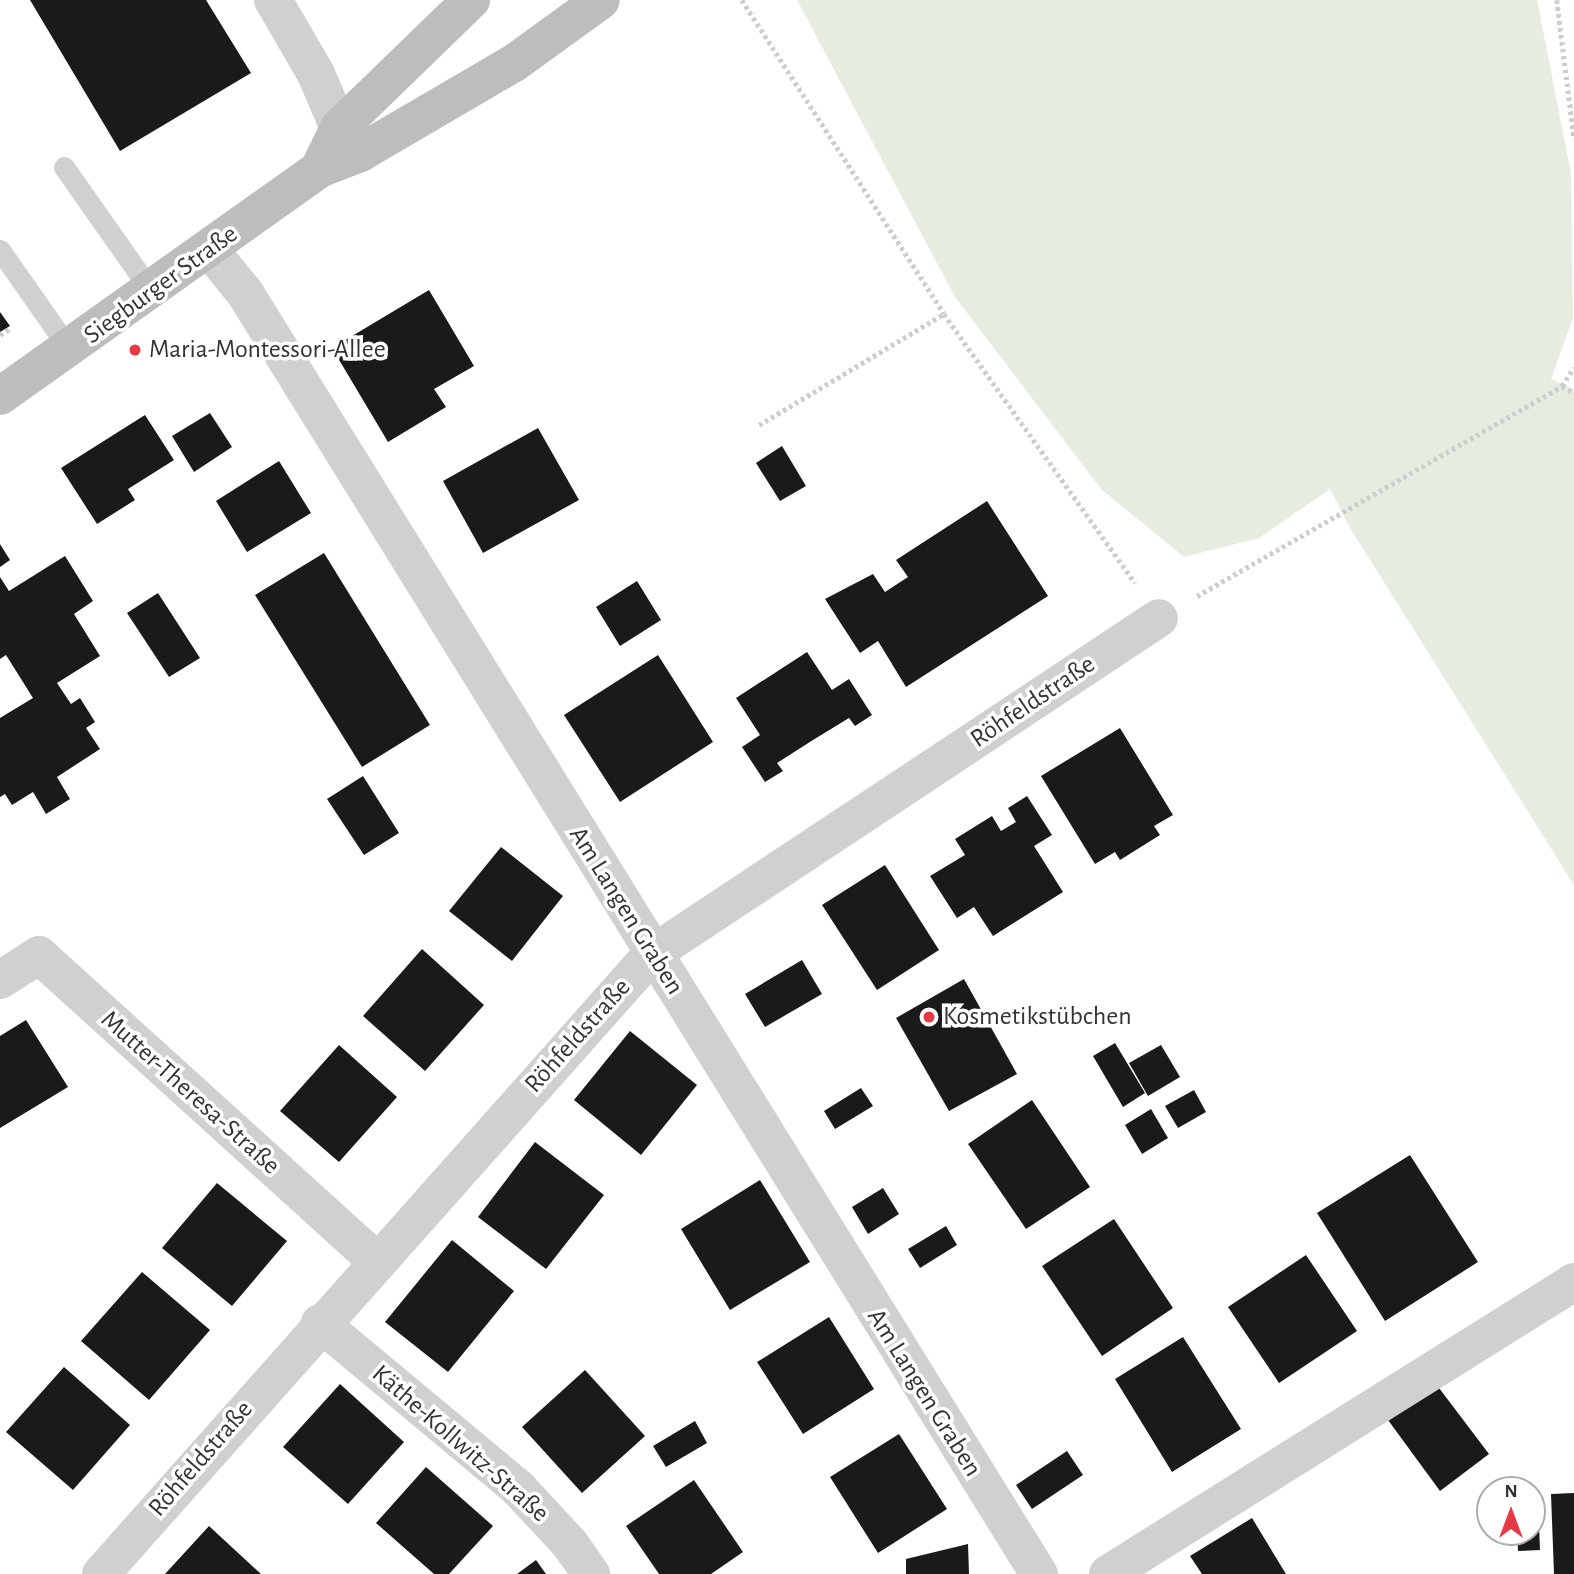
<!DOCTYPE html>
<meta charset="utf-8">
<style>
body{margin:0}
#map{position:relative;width:1574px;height:1574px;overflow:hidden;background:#fff;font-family:"Alegreya Sans",sans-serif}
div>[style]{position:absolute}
.green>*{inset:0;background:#e6ecdf}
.building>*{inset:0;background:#1a1a1a}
.path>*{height:4.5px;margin-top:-2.25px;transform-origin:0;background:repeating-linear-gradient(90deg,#cdcdcd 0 3.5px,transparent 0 7px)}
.lane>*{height:21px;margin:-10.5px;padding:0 10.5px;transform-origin:10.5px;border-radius:10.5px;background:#d0d0d0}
.street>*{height:38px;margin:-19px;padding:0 19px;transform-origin:19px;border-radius:19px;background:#d0d0d0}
.secondary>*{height:38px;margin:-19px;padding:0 19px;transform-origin:19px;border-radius:19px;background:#bdbdbd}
.dots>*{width:19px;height:19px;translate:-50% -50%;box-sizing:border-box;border:4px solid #fff;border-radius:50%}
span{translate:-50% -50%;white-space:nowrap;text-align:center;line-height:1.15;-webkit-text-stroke:7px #fff;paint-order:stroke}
.street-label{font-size:26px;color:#333}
.poi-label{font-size:26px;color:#333}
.left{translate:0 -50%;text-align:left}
.north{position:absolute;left:1476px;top:1476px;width:70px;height:70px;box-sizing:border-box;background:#fff;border:2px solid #adadad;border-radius:50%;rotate:0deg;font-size:19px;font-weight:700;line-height:28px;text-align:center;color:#333}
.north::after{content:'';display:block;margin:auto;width:24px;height:32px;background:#e63946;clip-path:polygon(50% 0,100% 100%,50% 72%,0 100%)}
</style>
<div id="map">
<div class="green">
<div style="clip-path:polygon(797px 0,1537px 0,1571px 173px,1573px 318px,1551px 379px,1574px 389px,1574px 885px,1350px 528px,1330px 489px,1259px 538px,1184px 557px,1101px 489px,955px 297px)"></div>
</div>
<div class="building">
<div style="clip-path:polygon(30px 0,206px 0,251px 73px,120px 151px)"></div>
<div style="clip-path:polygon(429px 290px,474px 366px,434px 389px,446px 407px,388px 442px,332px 348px)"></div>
<div style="clip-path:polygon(0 312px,10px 326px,0 332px)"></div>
<div style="clip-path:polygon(210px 413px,232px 447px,194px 472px,172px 436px)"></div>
<div style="clip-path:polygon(145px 415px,174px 460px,128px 489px,135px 500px,97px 524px,61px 468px)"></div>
<div style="clip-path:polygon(538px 428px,579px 500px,483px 553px,443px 481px)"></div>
<div style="clip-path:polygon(782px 446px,806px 486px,780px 501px,756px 463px)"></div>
<div style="clip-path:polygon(279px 461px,311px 513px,247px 552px,216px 501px)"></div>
<div style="clip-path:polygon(987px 501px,1048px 596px,906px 687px,878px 641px,860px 653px,825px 599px,873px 574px,885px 592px,908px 577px,896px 560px)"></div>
<div style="clip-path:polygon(0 544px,10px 560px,0 567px)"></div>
<div style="clip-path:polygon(324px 553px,430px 725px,362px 767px,255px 595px)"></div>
<div style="clip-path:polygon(65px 556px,93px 601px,74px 614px,100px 656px,57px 683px,71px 704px,80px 698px,95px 722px,86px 728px,100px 749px,57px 777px,70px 799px,46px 814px,33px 792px,12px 805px,5px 794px,0 797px,0 718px,33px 698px,6px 655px,0 659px,0 577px,9px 591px)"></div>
<div style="clip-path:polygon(637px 581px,661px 620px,620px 646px,596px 607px)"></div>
<div style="clip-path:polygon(158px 593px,200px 658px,169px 677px,127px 613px)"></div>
<div style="clip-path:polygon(807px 652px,832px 690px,849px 679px,872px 715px,855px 726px,849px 718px,813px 740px,777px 763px,783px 771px,765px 782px,742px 747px,760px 735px,736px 698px)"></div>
<div style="clip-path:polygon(658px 655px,713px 742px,620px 802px,564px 715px)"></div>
<div style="clip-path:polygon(1120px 728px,1173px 815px,1154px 826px,1160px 835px,1120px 860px,1115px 852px,1095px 864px,1041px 776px)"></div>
<div style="clip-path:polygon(363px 776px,399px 833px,364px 855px,327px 799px)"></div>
<div style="clip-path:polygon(1027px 796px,1052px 835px,1034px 846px,1063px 892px,993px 936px,974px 907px,957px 918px,930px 876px,965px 855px,955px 839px,992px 816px,1001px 831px,1016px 822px,1008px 808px)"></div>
<div style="clip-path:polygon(501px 847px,563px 896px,512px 961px,449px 911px)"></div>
<div style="clip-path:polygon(885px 865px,939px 950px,877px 990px,822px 905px)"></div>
<div style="clip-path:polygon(422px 949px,484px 1005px,425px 1071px,363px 1016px)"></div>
<div style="clip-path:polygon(802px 960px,822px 994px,765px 1027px,745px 994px)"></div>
<div style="clip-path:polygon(964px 979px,1017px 1074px,949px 1111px,896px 1018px)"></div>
<div style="clip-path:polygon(26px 1020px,68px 1087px,0 1128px,0 1036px)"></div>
<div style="clip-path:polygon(630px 1031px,697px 1085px,641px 1155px,574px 1100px)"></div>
<div style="clip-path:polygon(1115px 1043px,1145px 1093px,1123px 1107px,1093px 1056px)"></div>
<div style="clip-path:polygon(339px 1045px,397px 1097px,339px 1162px,280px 1111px)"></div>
<div style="clip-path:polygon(1161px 1045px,1180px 1077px,1148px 1096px,1129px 1063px)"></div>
<div style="clip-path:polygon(861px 1088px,873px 1106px,835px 1129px,824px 1111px)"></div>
<div style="clip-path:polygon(1194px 1090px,1206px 1112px,1178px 1128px,1165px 1106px)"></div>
<div style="clip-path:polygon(1032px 1100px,1090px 1187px,1026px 1229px,968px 1144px)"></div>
<div style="clip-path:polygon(1151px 1109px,1168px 1138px,1142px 1154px,1125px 1125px)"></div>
<div style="clip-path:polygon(535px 1142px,604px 1195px,546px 1269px,478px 1217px)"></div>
<div style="clip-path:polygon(1410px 1155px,1478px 1262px,1385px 1321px,1317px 1213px)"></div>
<div style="clip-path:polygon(760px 1180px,810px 1262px,730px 1310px,681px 1229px)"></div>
<div style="clip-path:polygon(217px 1183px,287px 1241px,232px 1306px,162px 1248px)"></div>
<div style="clip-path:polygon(883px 1188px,899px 1214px,868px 1234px,852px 1207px)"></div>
<div style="clip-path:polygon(1114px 1219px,1173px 1308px,1102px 1356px,1042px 1266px)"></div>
<div style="clip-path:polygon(946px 1226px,957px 1245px,920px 1268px,908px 1249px)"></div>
<div style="clip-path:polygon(452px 1240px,514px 1291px,448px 1372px,385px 1322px)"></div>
<div style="clip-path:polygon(1306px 1255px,1357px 1331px,1279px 1383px,1228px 1307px)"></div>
<div style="clip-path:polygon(142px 1272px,210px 1330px,149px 1400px,81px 1341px)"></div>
<div style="clip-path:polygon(829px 1317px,874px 1389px,803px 1434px,757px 1362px)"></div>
<div style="clip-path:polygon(1183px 1337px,1241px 1429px,1172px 1472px,1115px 1379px)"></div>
<div style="clip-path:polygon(64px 1367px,130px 1425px,73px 1490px,6px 1432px)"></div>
<div style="clip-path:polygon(585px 1370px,645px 1436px,582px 1493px,522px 1427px)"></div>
<div style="clip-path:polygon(340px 1384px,404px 1442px,348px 1504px,283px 1447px)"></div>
<div style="clip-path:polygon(1436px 1384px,1489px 1454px,1440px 1491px,1388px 1420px)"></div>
<div style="clip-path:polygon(695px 1421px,707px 1443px,666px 1467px,653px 1446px)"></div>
<div style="clip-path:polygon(899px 1434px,947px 1509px,878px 1553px,830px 1477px)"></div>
<div style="clip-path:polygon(1067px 1451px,1083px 1475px,1032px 1509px,1016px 1485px)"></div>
<div style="clip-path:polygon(426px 1467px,493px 1526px,449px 1574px,434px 1574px,376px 1523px)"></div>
<div style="clip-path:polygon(694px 1480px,743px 1552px,711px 1574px,659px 1574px,626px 1526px)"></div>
<div style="clip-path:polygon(1574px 1493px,1574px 1574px,1554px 1574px,1551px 1494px)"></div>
<div style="clip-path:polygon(1532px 1501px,1538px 1501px,1540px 1550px,1518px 1551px,1517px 1532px,1532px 1532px)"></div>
<div style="clip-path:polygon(1252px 1518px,1286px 1574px,1202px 1574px,1190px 1556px)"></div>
<div style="clip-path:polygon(209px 1526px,261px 1574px,165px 1574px)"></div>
<div style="clip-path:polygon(968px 1544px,969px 1574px,906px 1574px,906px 1559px)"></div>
<div style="clip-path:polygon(536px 1560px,546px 1574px,517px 1574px)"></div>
</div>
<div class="path">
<div style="left:742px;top:0;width:373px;rotate:57.2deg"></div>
<div style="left:944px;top:314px;width:330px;rotate:54.6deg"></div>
<div style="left:1557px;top:0;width:140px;rotate:83deg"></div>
<div style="left:0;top:335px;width:13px;rotate:-32deg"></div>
<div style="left:1562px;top:386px;width:14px;rotate:30deg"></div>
<div style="left:759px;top:425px;width:216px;rotate:-31deg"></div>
<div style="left:1197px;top:596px;width:421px;rotate:-29.9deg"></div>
<div style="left:1562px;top:386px;width:22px;rotate:-58deg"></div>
</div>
<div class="lane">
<div style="left:64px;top:167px;width:153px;rotate:54.9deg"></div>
<div style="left:0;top:250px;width:122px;rotate:55deg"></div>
</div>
<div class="street">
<div style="left:273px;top:0;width:86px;rotate:59.8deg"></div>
<div style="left:316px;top:74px;width:59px;rotate:66.9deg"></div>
<div style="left:339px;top:128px;width:33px;rotate:50deg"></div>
<div style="left:210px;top:250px;width:55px;rotate:50.9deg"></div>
<div style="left:245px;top:293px;width:1507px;rotate:58.21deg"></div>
<div style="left:0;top:980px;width:46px;rotate:-32.7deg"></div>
<div style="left:39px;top:955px;width:455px;rotate:42.2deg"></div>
<div style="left:320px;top:1323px;width:258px;rotate:39.8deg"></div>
<div style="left:518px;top:1488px;width:76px;rotate:47.1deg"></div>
<div style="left:570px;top:1544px;width:37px;rotate:55deg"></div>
<div style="left:101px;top:1574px;width:829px;rotate:-48.37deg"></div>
<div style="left:652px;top:954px;width:608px;rotate:-33.53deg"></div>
<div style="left:1108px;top:1574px;width:550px;rotate:-32.07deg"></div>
</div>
<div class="secondary">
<div style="left:319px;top:169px;width:46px;rotate:-64deg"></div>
<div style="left:339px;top:128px;width:184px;rotate:-44.1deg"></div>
<div style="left:0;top:396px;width:392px;rotate:-35.4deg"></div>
<div style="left:319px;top:169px;width:44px;rotate:-21.3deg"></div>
<div style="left:360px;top:153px;width:178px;rotate:-30.3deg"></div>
<div style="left:514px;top:63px;width:107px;rotate:-35.9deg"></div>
</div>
<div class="dots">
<div style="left:135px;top:350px;background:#e63946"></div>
<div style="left:929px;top:1017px;background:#e63946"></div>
</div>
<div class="street-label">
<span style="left:161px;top:285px;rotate:-36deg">Siegburger Straße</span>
<span style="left:1033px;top:702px;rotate:-34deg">Röhfeldstraße</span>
<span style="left:626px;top:911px;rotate:58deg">Am Langen Graben</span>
<span style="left:578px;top:1036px;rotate:-48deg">Röhfeldstraße</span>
<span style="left:190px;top:1093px;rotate:42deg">Mutter-Theresa-Straße</span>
<span style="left:924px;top:1393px;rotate:58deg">Am Langen Graben</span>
<span style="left:460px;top:1444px;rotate:41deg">Käthe-Kollwitz-Straße</span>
<span style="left:201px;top:1459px;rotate:-49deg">Röhfeldstraße</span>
</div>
<div class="poi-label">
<span class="left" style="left:149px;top:350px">Maria-Montessori-Allee</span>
<span class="left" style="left:943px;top:1017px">Kosmetikstübchen</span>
</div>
<div class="north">N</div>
</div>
